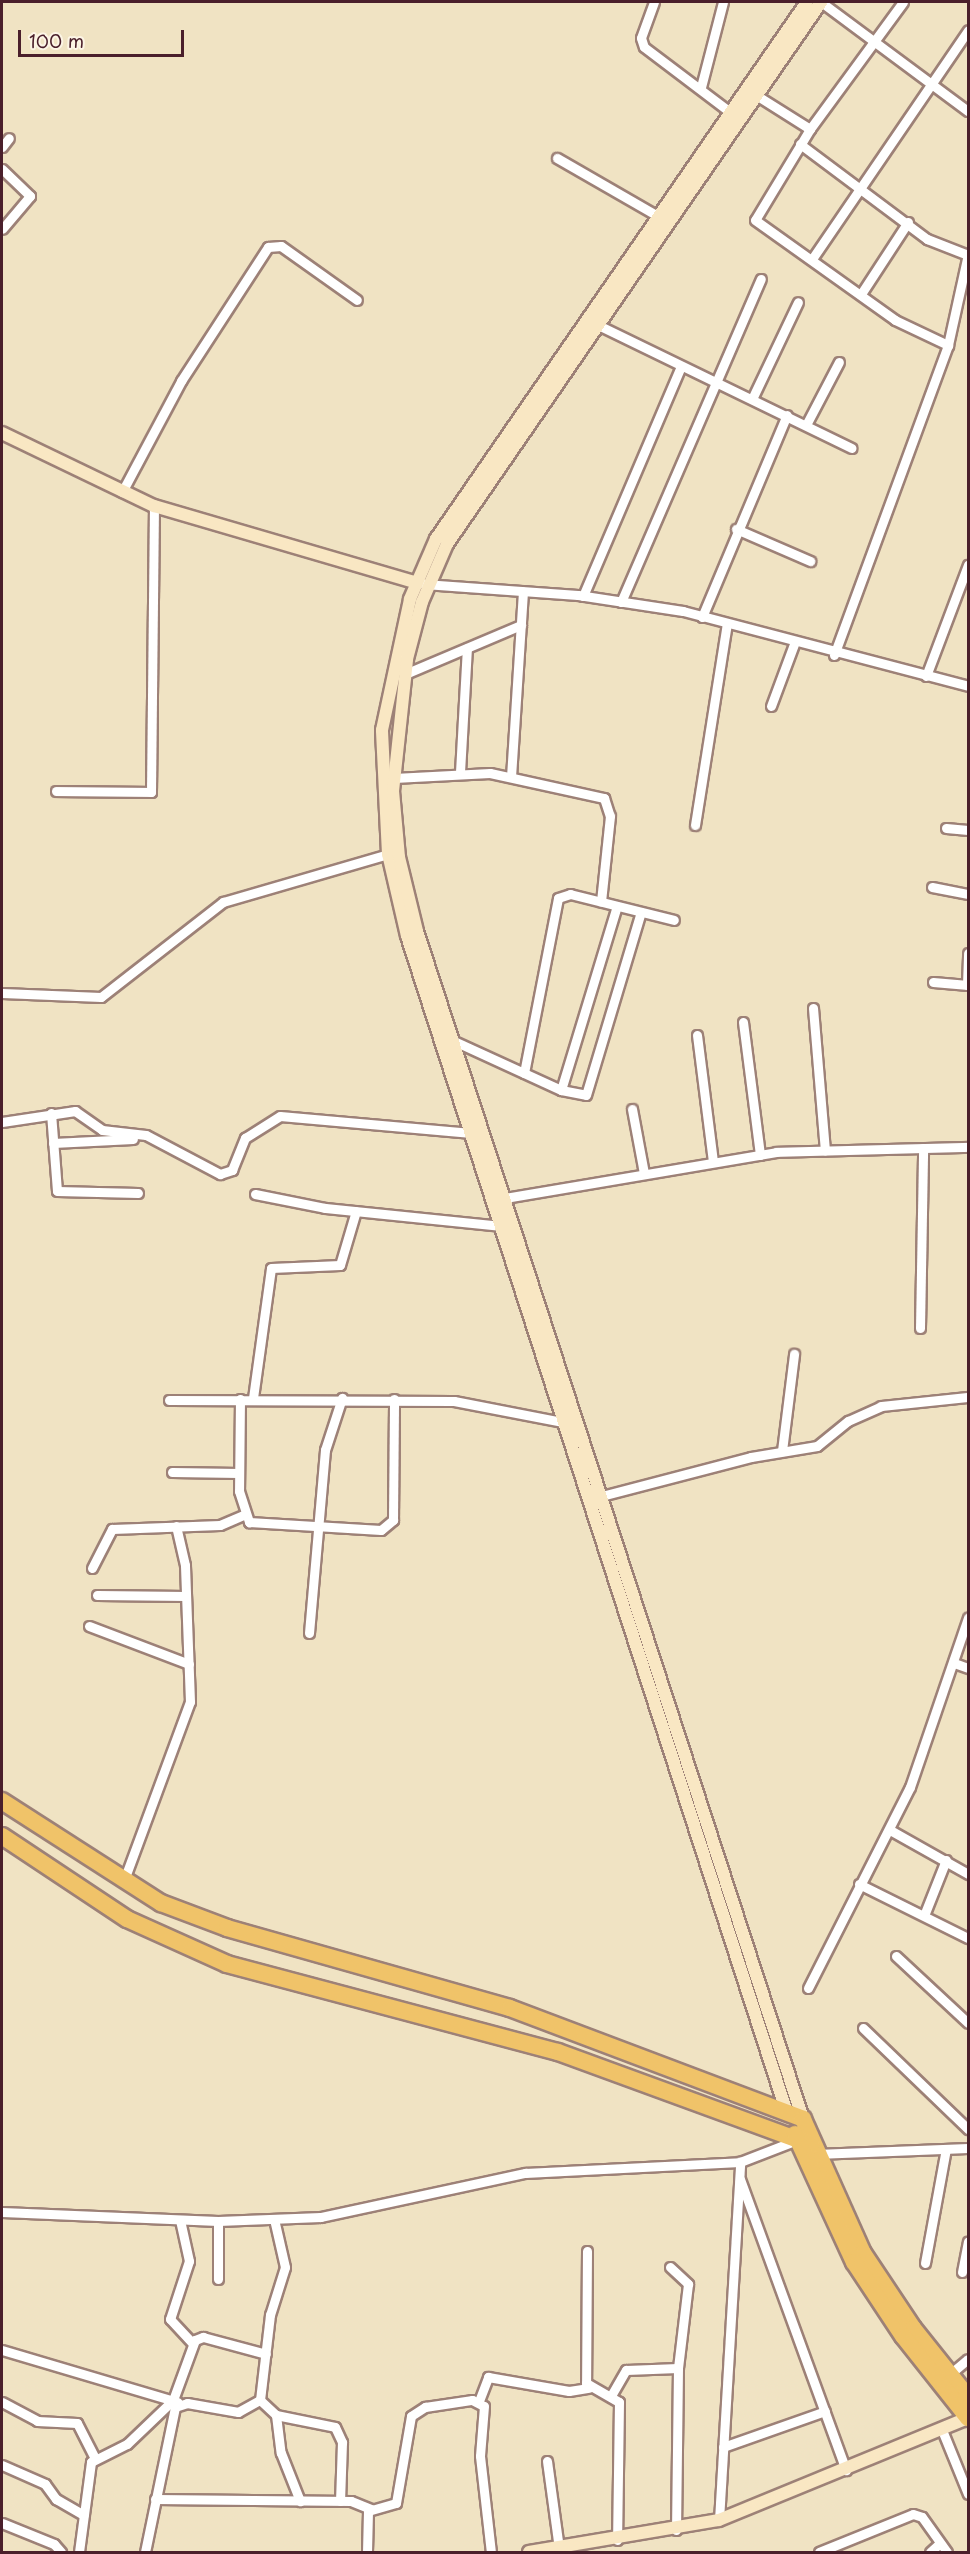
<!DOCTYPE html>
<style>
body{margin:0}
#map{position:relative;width:970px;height:2554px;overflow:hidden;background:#f0e3c3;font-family:"Playpen Sans",sans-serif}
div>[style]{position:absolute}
.roads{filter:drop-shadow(2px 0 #9d8177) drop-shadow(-2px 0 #9d8177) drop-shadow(0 2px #9d8177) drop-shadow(0 -2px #9d8177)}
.street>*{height:9px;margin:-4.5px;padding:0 4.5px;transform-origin:4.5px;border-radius:4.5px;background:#fff}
.secondary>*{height:12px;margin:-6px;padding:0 6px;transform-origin:6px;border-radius:6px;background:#f9e7c3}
.highway>*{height:16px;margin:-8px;padding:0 8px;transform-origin:8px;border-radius:8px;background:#f0c369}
span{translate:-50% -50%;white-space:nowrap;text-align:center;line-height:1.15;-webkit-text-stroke:6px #fcf5e5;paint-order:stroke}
.frame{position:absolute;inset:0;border:3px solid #4a1f2b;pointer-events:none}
.scale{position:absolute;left:18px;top:30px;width:166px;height:27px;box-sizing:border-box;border:3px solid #4a1f2b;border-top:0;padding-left:8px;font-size:18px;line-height:21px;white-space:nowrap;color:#4a1f2b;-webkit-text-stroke:4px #fcf5e5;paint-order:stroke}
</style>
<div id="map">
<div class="roads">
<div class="street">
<div style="left:654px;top:2px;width:38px;rotate:110deg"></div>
<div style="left:641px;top:38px;width:9px;rotate:72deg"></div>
<div style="left:644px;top:47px;width:108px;rotate:37.1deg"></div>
<div style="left:821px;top:2px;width:183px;rotate:36.6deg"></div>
<div style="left:903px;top:2px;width:157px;rotate:126.2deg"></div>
<div style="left:810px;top:129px;width:106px;rotate:121.1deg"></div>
<div style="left:755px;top:220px;width:172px;rotate:35.5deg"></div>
<div style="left:895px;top:320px;width:59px;rotate:25.3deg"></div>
<div style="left:701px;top:87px;width:88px;rotate:-75.5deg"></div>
<div style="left:756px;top:95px;width:64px;rotate:32.2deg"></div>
<div style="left:800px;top:144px;width:159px;rotate:36.8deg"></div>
<div style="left:927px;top:239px;width:44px;rotate:21.3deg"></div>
<div style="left:2px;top:147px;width:11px;rotate:-52deg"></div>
<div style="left:557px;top:158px;width:116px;rotate:29.9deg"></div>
<div style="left:2px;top:169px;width:39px;rotate:44deg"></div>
<div style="left:30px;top:196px;width:43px;rotate:130.3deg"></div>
<div style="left:812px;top:259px;width:277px;rotate:-55.7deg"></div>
<div style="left:861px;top:294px;width:86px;rotate:-56.9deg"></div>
<div style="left:596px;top:324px;width:284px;rotate:25.9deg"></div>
<div style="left:752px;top:399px;width:107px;rotate:-64.6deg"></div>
<div style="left:806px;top:425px;width:71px;rotate:-62.4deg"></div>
<div style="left:122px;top:492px;width:126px;rotate:-62deg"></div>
<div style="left:181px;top:381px;width:160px;rotate:-57deg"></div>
<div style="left:268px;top:247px;width:13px;rotate:-4deg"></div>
<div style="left:281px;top:246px;width:93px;rotate:35.4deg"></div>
<div style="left:736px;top:529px;width:81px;rotate:23.4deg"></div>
<div style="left:424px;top:584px;width:154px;rotate:4.1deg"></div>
<div style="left:578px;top:595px;width:106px;rotate:8.7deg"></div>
<div style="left:683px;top:611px;width:295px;rotate:14.7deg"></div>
<div style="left:583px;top:596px;width:250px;rotate:-66.9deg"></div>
<div style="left:621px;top:602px;width:352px;rotate:-66.6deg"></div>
<div style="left:702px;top:617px;width:219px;rotate:-67.2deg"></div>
<div style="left:834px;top:655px;width:330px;rotate:-69.8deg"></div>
<div style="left:948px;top:345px;width:93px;rotate:-77.6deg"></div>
<div style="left:405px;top:674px;width:126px;rotate:-22.9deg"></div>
<div style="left:926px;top:676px;width:119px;rotate:-69.3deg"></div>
<div style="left:771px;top:706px;width:66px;rotate:-69.6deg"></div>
<div style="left:460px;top:772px;width:124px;rotate:-86.8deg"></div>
<div style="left:511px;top:777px;width:186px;rotate:-86.3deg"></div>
<div style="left:394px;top:778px;width:96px;rotate:-3deg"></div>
<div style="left:490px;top:773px;width:117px;rotate:12.4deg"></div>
<div style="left:604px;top:798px;width:19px;rotate:72deg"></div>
<div style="left:610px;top:816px;width:86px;rotate:96deg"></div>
<div style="left:56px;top:791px;width:95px;rotate:0.6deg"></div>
<div style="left:151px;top:792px;width:286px;rotate:-89.4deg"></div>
<div style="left:695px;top:825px;width:204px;rotate:-81deg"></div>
<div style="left:946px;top:828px;width:22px;rotate:5deg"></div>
<div style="left:932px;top:887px;width:37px;rotate:11deg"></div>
<div style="left:933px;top:982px;width:35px;rotate:5deg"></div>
<div style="left:967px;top:985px;width:32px;rotate:-88deg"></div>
<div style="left:2px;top:993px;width:99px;rotate:2.3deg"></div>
<div style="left:101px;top:997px;width:155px;rotate:-37.9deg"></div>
<div style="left:223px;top:902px;width:172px;rotate:-16.2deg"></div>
<div style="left:813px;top:1008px;width:143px;rotate:85.2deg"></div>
<div style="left:743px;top:1022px;width:134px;rotate:82.7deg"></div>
<div style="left:697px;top:1035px;width:128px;rotate:82.8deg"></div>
<div style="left:454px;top:1041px;width:118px;rotate:24.6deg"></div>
<div style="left:561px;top:1090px;width:25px;rotate:11deg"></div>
<div style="left:586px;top:1095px;width:191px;rotate:-73.3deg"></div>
<div style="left:524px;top:1073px;width:178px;rotate:-79deg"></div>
<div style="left:558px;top:898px;width:13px;rotate:-18deg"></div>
<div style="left:570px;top:894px;width:107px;rotate:14deg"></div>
<div style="left:561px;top:1090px;width:192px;rotate:-73.1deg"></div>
<div style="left:632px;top:1109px;width:65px;rotate:79.4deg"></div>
<div style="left:51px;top:1113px;width:78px;rotate:85.6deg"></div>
<div style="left:57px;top:1191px;width:81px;rotate:1.4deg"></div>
<div style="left:2px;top:1122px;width:74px;rotate:-8.6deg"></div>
<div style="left:75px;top:1111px;width:33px;rotate:35deg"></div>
<div style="left:102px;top:1130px;width:44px;rotate:6.5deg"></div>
<div style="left:146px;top:1135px;width:84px;rotate:27.8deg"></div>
<div style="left:220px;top:1174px;width:13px;rotate:-18deg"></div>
<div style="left:232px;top:1170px;width:35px;rotate:-68deg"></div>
<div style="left:245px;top:1138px;width:41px;rotate:-32.2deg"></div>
<div style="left:280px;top:1116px;width:192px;rotate:5.1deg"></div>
<div style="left:53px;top:1143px;width:80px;rotate:-2.9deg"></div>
<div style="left:255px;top:1194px;width:71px;rotate:11.3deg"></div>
<div style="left:325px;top:1208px;width:178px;rotate:5.8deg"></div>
<div style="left:499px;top:1199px;width:281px;rotate:-9.6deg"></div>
<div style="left:776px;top:1152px;width:192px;rotate:-1.5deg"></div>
<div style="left:920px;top:1328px;width:180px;rotate:-89deg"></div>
<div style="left:253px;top:1398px;width:131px;rotate:-82.1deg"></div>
<div style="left:271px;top:1268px;width:69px;rotate:-2.5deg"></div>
<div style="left:340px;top:1265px;width:56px;rotate:-73.5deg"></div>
<div style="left:240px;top:1399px;width:92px;rotate:90.6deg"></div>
<div style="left:239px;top:1491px;width:33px;rotate:72deg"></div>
<div style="left:249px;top:1522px;width:132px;rotate:3.5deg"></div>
<div style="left:381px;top:1530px;width:16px;rotate:-40deg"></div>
<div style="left:393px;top:1520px;width:121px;rotate:-89.5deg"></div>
<div style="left:169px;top:1400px;width:285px;rotate:0.2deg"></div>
<div style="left:454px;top:1401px;width:115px;rotate:11deg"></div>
<div style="left:782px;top:1451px;width:98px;rotate:-82.9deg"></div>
<div style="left:172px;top:1472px;width:67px;rotate:0.9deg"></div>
<div style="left:590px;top:1499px;width:166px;rotate:-14.6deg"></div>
<div style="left:751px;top:1457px;width:67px;rotate:-9.5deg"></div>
<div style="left:817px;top:1446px;width:40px;rotate:-39deg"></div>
<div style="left:848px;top:1421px;width:36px;rotate:-24deg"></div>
<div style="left:881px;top:1406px;width:87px;rotate:-5.9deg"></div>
<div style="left:92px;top:1568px;width:44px;rotate:-62.9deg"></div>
<div style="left:112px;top:1529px;width:108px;rotate:-2.1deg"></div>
<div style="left:220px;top:1525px;width:25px;rotate:-23deg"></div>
<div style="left:97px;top:1595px;width:89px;rotate:0.6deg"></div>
<div style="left:89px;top:1626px;width:107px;rotate:20.8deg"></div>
<div style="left:309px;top:1633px;width:184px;rotate:-85deg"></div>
<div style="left:325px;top:1450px;width:55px;rotate:-71.9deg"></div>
<div style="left:957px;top:1664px;width:12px;rotate:20deg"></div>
<div style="left:890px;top:1830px;width:90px;rotate:29.4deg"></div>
<div style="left:124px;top:1880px;width:190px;rotate:-69.7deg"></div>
<div style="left:190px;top:1702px;width:137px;rotate:-92.1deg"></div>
<div style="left:185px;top:1565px;width:40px;rotate:-103deg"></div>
<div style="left:859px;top:1884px;width:122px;rotate:26.4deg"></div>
<div style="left:925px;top:1913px;width:57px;rotate:-68.4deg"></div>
<div style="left:896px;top:1956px;width:98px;rotate:42.9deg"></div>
<div style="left:808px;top:1988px;width:225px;rotate:-63.1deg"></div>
<div style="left:910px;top:1787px;width:179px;rotate:-71.1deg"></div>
<div style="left:863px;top:2028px;width:146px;rotate:43.9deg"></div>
<div style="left:816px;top:2154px;width:152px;rotate:-2.3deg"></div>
<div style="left:740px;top:2179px;width:310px;rotate:70deg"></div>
<div style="left:2px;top:2212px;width:216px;rotate:2.4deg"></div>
<div style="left:218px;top:2221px;width:103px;rotate:-2.2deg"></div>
<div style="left:321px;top:2217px;width:209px;rotate:-12.2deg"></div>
<div style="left:525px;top:2173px;width:215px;rotate:-2.9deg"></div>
<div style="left:740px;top:2162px;width:61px;rotate:-21.1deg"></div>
<div style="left:180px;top:2220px;width:42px;rotate:77.6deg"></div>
<div style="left:189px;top:2261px;width:61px;rotate:108.1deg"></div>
<div style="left:170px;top:2319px;width:34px;rotate:47deg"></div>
<div style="left:587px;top:2251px;width:132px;rotate:90.4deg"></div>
<div style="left:586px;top:2383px;width:38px;rotate:30deg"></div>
<div style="left:619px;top:2402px;width:138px;rotate:90.8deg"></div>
<div style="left:925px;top:2263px;width:116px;rotate:-79.6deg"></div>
<div style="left:670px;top:2267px;width:25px;rotate:43deg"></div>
<div style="left:688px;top:2284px;width:85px;rotate:96.8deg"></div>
<div style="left:678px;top:2368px;width:162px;rotate:90.7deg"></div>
<div style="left:962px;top:2272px;width:31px;rotate:-79deg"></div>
<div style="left:218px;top:2279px;width:58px;rotate:-90deg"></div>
<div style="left:2px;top:2350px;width:183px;rotate:16.5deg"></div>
<div style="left:950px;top:2374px;width:23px;rotate:-40deg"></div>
<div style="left:612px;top:2394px;width:28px;rotate:-60deg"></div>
<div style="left:626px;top:2370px;width:52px;rotate:-2.2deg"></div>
<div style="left:260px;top:2400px;width:22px;rotate:43deg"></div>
<div style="left:276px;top:2415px;width:60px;rotate:11.5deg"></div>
<div style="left:335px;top:2427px;width:17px;rotate:65deg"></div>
<div style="left:342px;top:2442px;width:59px;rotate:91.9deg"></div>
<div style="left:479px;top:2401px;width:26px;rotate:-69deg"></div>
<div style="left:488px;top:2377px;width:82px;rotate:9.8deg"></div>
<div style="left:569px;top:2391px;width:20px;rotate:-9deg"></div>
<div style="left:2px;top:2402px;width:40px;rotate:28deg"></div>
<div style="left:37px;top:2421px;width:40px;rotate:2.9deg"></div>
<div style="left:77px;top:2423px;width:38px;rotate:63deg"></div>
<div style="left:276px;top:2415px;width:38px;rotate:83deg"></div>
<div style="left:281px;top:2453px;width:52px;rotate:68.4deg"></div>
<div style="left:942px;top:2430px;width:69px;rotate:67.9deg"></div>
<div style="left:723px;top:2447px;width:108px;rotate:-19.4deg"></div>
<div style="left:547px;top:2461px;width:89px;rotate:82.2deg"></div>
<div style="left:2px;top:2465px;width:47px;rotate:23.8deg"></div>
<div style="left:45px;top:2484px;width:19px;rotate:54deg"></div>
<div style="left:56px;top:2499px;width:32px;rotate:30deg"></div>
<div style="left:155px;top:2499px;width:196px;rotate:0.6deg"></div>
<div style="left:351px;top:2501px;width:22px;rotate:22deg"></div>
<div style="left:719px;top:2520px;width:359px;rotate:-86.6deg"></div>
<div style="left:2px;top:2523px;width:56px;rotate:22deg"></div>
<div style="left:54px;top:2544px;width:11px;rotate:49deg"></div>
<div style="left:79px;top:2552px;width:91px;rotate:-82.4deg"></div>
<div style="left:91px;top:2462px;width:40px;rotate:-26.6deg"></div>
<div style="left:127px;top:2444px;width:64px;rotate:-43.7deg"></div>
<div style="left:173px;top:2400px;width:64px;rotate:-69.9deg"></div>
<div style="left:195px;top:2340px;width:9px;rotate:-21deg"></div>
<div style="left:203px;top:2337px;width:65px;rotate:15.1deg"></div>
<div style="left:145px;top:2552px;width:148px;rotate:-78.3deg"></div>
<div style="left:175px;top:2407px;width:13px;rotate:-18deg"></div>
<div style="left:187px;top:2403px;width:52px;rotate:10deg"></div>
<div style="left:238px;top:2412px;width:25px;rotate:-29deg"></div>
<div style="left:260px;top:2400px;width:86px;rotate:-83.3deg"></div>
<div style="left:270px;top:2315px;width:50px;rotate:-72.6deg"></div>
<div style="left:285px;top:2267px;width:49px;rotate:-102.9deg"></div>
<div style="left:367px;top:2552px;width:41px;rotate:-88.6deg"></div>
<div style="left:368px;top:2511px;width:29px;rotate:-16deg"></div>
<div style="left:396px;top:2503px;width:88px;rotate:-80.2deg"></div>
<div style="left:411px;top:2416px;width:17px;rotate:-33deg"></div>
<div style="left:425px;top:2407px;width:48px;rotate:-8.5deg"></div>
<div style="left:472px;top:2400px;width:13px;rotate:27deg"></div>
<div style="left:484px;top:2406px;width:50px;rotate:94.6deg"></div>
<div style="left:480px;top:2456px;width:97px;rotate:83.5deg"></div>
<div style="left:819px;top:2552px;width:101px;rotate:-22deg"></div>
<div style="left:913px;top:2514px;width:9px;rotate:18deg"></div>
<div style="left:922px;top:2517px;width:43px;rotate:54.5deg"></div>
<div style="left:930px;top:2552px;width:13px;rotate:-42deg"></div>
</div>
<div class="secondary">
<div style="left:2px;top:433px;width:169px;rotate:25.7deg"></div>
<div style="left:154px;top:506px;width:274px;rotate:16.3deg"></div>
<div style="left:787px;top:2113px;width:1237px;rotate:-107.89deg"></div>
<div style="left:407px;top:936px;width:84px;rotate:-103deg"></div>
<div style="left:388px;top:854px;width:124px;rotate:-92.8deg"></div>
<div style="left:382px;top:730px;width:134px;rotate:-77.9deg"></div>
<div style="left:410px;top:599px;width:65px;rotate:-66.6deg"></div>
<div style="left:436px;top:539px;width:653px;rotate:-55.36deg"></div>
<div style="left:803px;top:2119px;width:1249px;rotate:-108deg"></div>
<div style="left:417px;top:931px;width:76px;rotate:-103.7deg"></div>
<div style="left:399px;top:857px;width:66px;rotate:-95.2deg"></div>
<div style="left:393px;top:791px;width:133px;rotate:-83.9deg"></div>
<div style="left:407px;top:659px;width:59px;rotate:-75.3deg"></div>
<div style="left:422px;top:602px;width:63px;rotate:-66.7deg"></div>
<div style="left:447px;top:544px;width:659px;rotate:-55.39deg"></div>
<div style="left:529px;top:2552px;width:193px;rotate:-9.6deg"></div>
<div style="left:719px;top:2520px;width:269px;rotate:-22.3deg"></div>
</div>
<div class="highway">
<div style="left:2px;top:1801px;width:189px;rotate:32.7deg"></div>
<div style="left:161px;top:1903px;width:71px;rotate:20.7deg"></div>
<div style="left:227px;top:1928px;width:294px;rotate:15.8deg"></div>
<div style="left:510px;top:2008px;width:313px;rotate:20.7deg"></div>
<div style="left:803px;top:2119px;width:147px;rotate:65.9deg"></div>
<div style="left:863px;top:2253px;width:90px;rotate:56.3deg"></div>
<div style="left:913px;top:2328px;width:88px;rotate:51.4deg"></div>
<div style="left:2px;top:1836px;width:150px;rotate:33.6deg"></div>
<div style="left:127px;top:1919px;width:110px;rotate:24.2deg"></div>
<div style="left:227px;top:1964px;width:342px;rotate:14.9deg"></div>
<div style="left:558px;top:2052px;width:270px;rotate:20.1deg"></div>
<div style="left:795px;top:2134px;width:141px;rotate:65.3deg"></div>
<div style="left:854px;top:2262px;width:89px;rotate:56.5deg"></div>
<div style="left:903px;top:2336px;width:105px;rotate:51.6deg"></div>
</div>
</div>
<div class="frame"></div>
<div class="scale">100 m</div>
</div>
